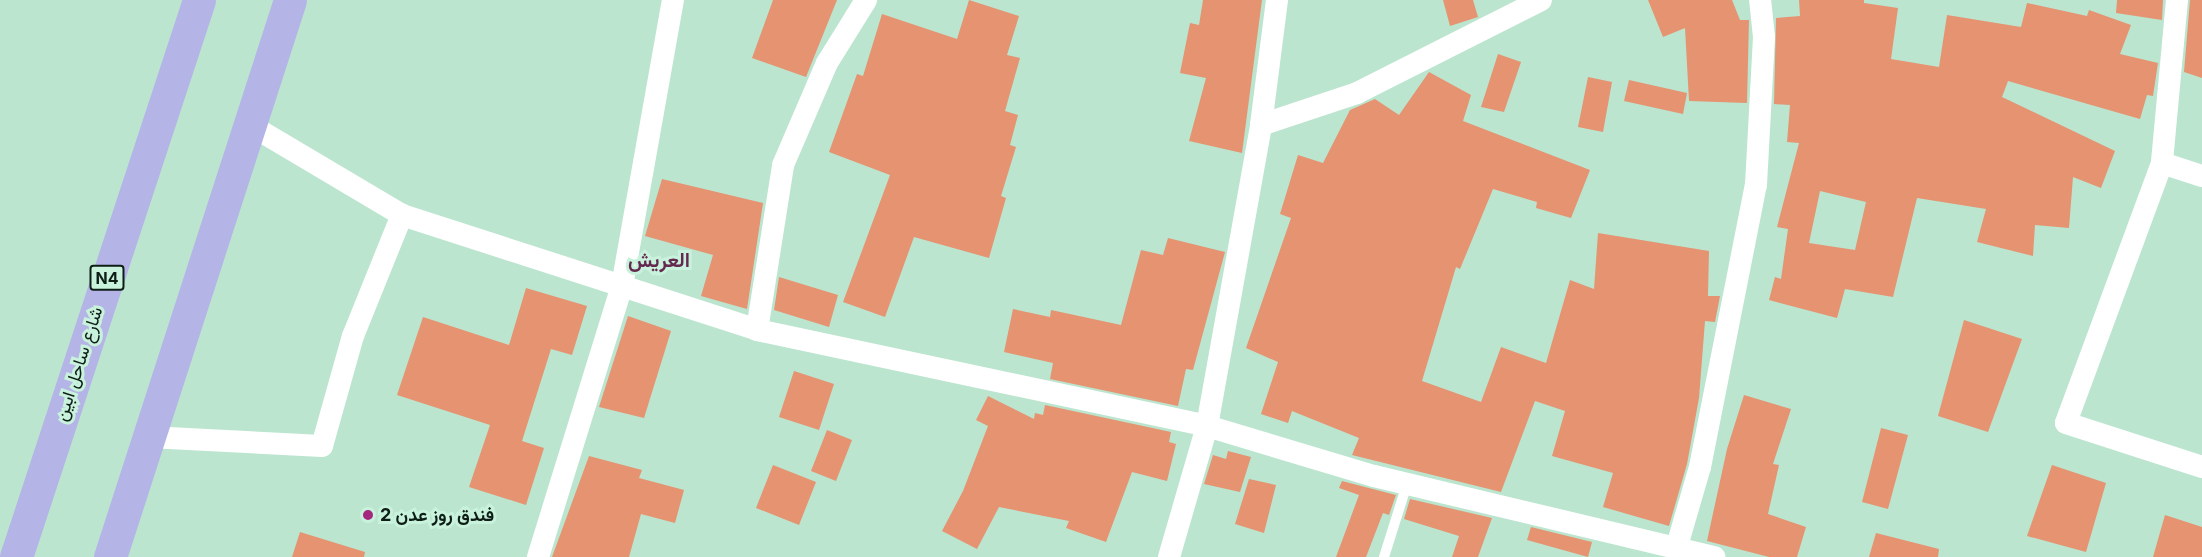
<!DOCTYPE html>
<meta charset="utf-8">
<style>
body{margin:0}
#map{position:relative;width:2202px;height:557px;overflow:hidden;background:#bbe5cf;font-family:Inter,Vazirmatn,sans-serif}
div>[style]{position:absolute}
.building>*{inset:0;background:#e59371}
.service>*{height:10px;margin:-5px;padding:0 5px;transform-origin:5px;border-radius:5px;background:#fff}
.minor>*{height:22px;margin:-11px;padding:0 11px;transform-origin:11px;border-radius:11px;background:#fff}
.trunk>*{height:33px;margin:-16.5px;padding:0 16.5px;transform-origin:16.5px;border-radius:16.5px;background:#b4b4e7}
.dots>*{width:16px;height:16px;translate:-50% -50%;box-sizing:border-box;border:3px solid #c8f2dc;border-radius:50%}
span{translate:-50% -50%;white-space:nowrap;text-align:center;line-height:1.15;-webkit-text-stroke:6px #c8f2dc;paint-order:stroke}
.shield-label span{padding:2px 4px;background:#c8f2dc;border:2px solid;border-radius:4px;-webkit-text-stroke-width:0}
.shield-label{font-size:16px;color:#0e1d16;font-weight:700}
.street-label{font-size:18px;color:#0e1d16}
.poi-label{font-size:18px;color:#0e1d16;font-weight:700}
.left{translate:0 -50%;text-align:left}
.neighbourhood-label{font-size:20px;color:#652950;font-weight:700}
</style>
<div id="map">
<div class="building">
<div style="clip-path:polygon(773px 0,837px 0,806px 77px,752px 58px)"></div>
<div style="clip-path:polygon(969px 0,1019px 16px,1007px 55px,1020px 58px,1005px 111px,1018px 115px,1010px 145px,1016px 147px,1001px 196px,1006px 198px,989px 258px,914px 237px,885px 317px,843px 302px,890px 175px,829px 152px,857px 74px,863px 76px,882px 14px,957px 39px)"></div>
<div style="clip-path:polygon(1203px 0,1262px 0,1242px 153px,1189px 141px,1206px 78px,1180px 73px,1190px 23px,1199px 25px)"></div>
<div style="clip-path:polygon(1443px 0,1473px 0,1478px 17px,1450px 26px)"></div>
<div style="clip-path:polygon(1648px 0,1732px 0,1740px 20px,1749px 20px,1747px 103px,1689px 101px,1685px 28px,1663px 37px)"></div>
<div style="clip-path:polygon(evenodd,1799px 0,1864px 0,1864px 3px,1898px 8px,1891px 59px,1939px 67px,1947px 15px,2021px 27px,2027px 3px,2087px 16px,2089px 10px,2131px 25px,2120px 54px,2158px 63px,2153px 96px,2147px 95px,2140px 119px,2008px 81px,2002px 97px,2115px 151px,2101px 188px,2073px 177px,2069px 228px,2035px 225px,2033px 256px,1977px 242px,1986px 209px,1917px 198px,1893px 297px,1845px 289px,1837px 318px,1769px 300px,1775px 277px,1781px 279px,1788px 229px,1777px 227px,1799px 143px,1787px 142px,1790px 105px,1774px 104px,1776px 18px,1800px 16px,1799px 0,1820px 191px,1866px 202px,1855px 250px,1809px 243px,1820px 191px)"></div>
<div style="clip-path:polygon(2117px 0,2163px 0,2162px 20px,2116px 13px)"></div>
<div style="clip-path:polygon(2190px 0,2202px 0,2202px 78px,2184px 72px)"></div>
<div style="clip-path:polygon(1498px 54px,1521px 62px,1504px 112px,1481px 107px)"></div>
<div style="clip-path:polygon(1429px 72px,1471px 95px,1463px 121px,1590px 170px,1571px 218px,1536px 208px,1537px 202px,1493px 189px,1460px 269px,1456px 267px,1422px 381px,1481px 402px,1501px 347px,1546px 363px,1570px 280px,1594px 289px,1598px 233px,1709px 251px,1708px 296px,1720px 296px,1715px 322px,1705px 321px,1699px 398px,1687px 464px,1669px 526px,1603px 507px,1613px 473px,1552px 456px,1565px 411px,1535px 401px,1501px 492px,1352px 455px,1359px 438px,1292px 411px,1288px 423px,1261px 414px,1278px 362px,1246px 348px,1291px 218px,1280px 214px,1298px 155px,1323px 163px,1350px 110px,1375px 99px,1399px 115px)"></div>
<div style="clip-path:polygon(1588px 77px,1612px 82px,1603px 132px,1578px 127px)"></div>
<div style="clip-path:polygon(1629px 80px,1687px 93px,1683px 114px,1624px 101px)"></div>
<div style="clip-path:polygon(662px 179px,763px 203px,747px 309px,701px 296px,713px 255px,645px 236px)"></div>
<div style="clip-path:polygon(1168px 238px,1225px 252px,1193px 370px,1186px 369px,1178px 406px,1050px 379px,1053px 363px,1004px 352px,1013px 309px,1050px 317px,1051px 310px,1121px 325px,1141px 250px,1163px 255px)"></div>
<div style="clip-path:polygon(779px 277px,838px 295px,829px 327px,774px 310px)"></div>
<div style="clip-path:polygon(526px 288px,587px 306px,572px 355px,551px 349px,522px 441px,544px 448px,526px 505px,469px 487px,490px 425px,397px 395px,423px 317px,509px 345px)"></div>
<div style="clip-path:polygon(628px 316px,671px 331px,644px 418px,599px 407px)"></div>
<div style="clip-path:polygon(1964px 320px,2022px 339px,1988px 432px,1938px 416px)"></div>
<div style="clip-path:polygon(794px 371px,834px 384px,819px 430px,779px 417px)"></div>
<div style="clip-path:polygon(1744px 395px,1791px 409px,1773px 464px,1779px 465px,1768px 514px,1806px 527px,1797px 557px,1769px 557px,1707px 541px,1727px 449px)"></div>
<div style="clip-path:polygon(988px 396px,1034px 419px,1035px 413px,1043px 415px,1045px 405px,1171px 432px,1169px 442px,1176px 444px,1167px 481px,1132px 472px,1106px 542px,1066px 528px,1069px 521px,999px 507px,977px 549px,942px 531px,963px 491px,988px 426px,976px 420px)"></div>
<div style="clip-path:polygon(1881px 428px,1908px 435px,1888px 509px,1862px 502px)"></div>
<div style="clip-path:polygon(827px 430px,852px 440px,836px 481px,811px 471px)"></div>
<div style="clip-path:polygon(1228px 451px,1251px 457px,1240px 492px,1204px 484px,1213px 455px,1226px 459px)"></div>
<div style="clip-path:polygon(589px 456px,642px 470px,639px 478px,684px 490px,675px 523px,641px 514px,629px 557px,552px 557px)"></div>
<div style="clip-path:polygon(773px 465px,816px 482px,799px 525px,756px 508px)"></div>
<div style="clip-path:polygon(2052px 465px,2106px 483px,2086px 552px,2027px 536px)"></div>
<div style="clip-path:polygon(1249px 479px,1276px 485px,1264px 533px,1235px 524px)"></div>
<div style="clip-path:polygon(1342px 481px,1396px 495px,1389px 515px,1383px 513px,1366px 557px,1336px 557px,1359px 495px,1339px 488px)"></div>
<div style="clip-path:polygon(1410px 499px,1492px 518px,1478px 557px,1452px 557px,1459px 536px,1404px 519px)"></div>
<div style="clip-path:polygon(2165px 515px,2202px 527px,2202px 557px,2153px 557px)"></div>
<div style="clip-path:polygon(1531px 527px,1592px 542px,1588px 557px,1527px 540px)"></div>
<div style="clip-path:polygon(300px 532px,365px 552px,364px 557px,292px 557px)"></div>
<div style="clip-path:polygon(1876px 533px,1939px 549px,1938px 557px,1869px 557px)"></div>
</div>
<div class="service">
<div style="left:1384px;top:557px;width:77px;rotate:-72.5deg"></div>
</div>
<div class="minor">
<div style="left:2177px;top:0;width:164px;rotate:95.3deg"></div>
<div style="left:2162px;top:163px;width:277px;rotate:110.3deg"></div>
<div style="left:2066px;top:423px;width:143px;rotate:17.9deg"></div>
<div style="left:1261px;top:125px;width:126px;rotate:-82.7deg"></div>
<div style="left:2162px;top:163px;width:42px;rotate:18deg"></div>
<div style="left:402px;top:215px;width:373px;rotate:17.9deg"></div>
<div style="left:757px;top:330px;width:460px;rotate:12deg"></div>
<div style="left:1207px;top:426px;width:174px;rotate:16.7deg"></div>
<div style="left:1374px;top:476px;width:350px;rotate:13.4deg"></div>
<div style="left:757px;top:330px;width:167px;rotate:-81deg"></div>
<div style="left:783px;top:165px;width:111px;rotate:-66.7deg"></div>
<div style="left:827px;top:63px;width:74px;rotate:-58.2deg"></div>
<div style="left:149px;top:437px;width:173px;rotate:3deg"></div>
<div style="left:322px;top:446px;width:114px;rotate:-74.3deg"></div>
<div style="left:353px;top:336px;width:131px;rotate:-68deg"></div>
<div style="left:402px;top:215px;width:178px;rotate:-149.3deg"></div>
<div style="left:1677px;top:546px;width:82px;rotate:-73.8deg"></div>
<div style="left:1700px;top:467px;width:288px;rotate:-78.8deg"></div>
<div style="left:1756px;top:185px;width:148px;rotate:-86.9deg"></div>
<div style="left:1764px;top:37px;width:37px;rotate:-96deg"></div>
<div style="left:538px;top:557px;width:284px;rotate:-72.8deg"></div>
<div style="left:622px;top:286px;width:291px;rotate:-79.9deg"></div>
<div style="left:1169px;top:557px;width:136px;rotate:-73.8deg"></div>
<div style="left:1207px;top:426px;width:306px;rotate:-79.8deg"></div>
<div style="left:1261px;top:125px;width:101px;rotate:-18.4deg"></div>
<div style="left:1357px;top:93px;width:206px;rotate:-26.8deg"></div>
</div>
<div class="trunk">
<div style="left:16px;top:557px;width:586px;rotate:-71.81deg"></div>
<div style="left:110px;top:557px;width:585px;rotate:-72.09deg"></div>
</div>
<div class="dots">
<div style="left:368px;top:515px;background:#a3287e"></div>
</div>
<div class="shield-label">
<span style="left:107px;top:278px">N4</span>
</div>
<div class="street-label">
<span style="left:79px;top:364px;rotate:-72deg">شارع ساحل ابين</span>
</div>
<div class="poi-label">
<span class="left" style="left:380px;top:515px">فندق روز عدن 2</span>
</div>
<div class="neighbourhood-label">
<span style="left:659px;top:260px">العريش</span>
</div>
</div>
